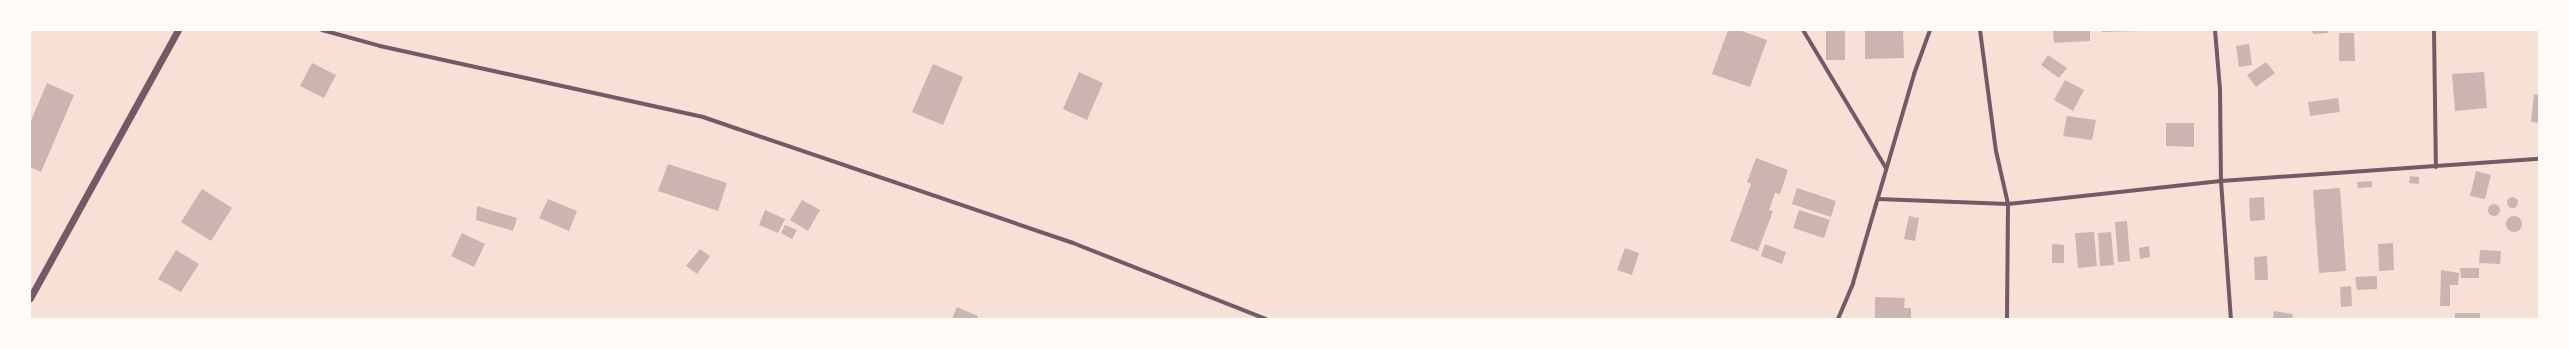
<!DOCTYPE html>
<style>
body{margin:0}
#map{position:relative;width:2569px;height:349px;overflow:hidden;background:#f7e1d7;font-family:"Public Sans",sans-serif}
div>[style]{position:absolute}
.building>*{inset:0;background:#ccb4b1}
.round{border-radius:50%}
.minor>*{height:4px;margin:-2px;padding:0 2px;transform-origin:2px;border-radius:2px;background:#755966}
.tertiary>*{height:7px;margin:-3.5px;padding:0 3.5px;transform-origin:3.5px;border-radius:3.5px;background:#755966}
span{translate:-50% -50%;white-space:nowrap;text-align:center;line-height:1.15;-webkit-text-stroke:3px #fffaf5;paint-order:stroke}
.frame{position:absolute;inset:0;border:31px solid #fffaf5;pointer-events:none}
</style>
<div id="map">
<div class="building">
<div style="clip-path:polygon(1728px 30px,1739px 30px,1767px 40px,1750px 87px,1712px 74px)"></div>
<div style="clip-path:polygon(1826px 30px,1845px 30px,1845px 60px,1826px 60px)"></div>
<div style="clip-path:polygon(1865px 30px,1903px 30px,1904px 58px,1865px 59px)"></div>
<div style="clip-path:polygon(2053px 30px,2090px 30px,2090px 41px,2054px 43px)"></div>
<div style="clip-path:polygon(2102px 30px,2142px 30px,2142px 31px,2102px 32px)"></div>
<div style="clip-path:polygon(2312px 30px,2328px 30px,2328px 33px,2313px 34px)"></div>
<div style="clip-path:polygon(2339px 33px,2354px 33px,2355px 61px,2339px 61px)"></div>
<div style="clip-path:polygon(2249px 44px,2252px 65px,2239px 67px,2236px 46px)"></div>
<div style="clip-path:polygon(2048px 55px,2067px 68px,2059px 78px,2041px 65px)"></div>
<div style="clip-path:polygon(2266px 62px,2275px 73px,2256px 87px,2247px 75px)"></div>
<div style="clip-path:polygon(312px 63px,336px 75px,324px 98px,300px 86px)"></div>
<div style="clip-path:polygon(933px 64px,963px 77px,943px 125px,912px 112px)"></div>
<div style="clip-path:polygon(1079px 72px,1103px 83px,1087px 120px,1063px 109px)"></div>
<div style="clip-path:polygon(2484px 72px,2487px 108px,2455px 111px,2452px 74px)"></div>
<div style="clip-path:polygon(2065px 80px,2084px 90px,2073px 111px,2054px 100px)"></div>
<div style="clip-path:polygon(47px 83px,74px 95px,41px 172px,30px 167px,30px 123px)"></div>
<div style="clip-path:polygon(2534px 94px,2539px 95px,2539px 123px,2531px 122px)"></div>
<div style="clip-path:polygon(2338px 98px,2340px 112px,2310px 116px,2308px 102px)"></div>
<div style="clip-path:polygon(2067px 116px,2096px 120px,2092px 140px,2063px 136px)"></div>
<div style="clip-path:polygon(2166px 123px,2194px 123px,2194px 147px,2166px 146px)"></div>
<div style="clip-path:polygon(1756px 158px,1788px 170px,1780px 194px,1775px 193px,1769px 210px,1773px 211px,1758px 251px,1730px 241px,1751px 184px,1747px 182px)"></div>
<div style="clip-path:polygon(668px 164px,727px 183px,718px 211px,658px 191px)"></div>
<div style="clip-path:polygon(2476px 171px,2491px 175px,2485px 199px,2470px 196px)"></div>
<div style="clip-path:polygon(2410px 176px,2419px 177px,2419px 184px,2409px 183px)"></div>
<div style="clip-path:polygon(2372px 181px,2372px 187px,2358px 188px,2357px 182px)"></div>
<div style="clip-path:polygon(1797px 188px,1836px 201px,1831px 217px,1792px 204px)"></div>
<div style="clip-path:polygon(2340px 188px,2346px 271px,2319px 273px,2313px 190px)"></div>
<div style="clip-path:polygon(202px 189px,232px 208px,211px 241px,181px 222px)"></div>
<div class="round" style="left:2506.5px;top:196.5px;width:11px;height:11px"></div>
<div style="clip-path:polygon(2264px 197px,2265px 220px,2250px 221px,2249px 198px)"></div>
<div style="clip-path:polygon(548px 199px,577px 211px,569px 231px,539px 218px)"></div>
<div style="clip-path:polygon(802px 200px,820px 210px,808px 231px,790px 220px)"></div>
<div class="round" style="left:2488px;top:204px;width:12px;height:12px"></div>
<div style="clip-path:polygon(477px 206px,517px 218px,513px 231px,476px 220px)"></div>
<div style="clip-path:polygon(765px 210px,785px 219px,778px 233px,759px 225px)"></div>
<div style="clip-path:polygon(1799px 210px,1830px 220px,1824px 238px,1793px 228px)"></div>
<div style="clip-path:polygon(1909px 216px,1919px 218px,1915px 241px,1904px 239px)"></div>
<div class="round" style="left:2506px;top:216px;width:16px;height:16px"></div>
<div style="clip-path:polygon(2127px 221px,2130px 261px,2118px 262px,2115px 222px)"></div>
<div style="clip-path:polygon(785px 225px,797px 230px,792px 239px,781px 233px)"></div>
<div style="clip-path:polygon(2094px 232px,2097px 266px,2078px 268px,2075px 233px)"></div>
<div style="clip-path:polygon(2111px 232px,2114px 265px,2100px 266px,2098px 233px)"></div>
<div style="clip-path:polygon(462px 233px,485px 244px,474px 267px,451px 256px)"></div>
<div style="clip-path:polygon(2393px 243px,2394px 270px,2379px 271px,2378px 244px)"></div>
<div style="clip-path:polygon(1765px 244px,1786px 252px,1782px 264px,1761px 256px)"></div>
<div style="clip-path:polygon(2052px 244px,2064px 245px,2064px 263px,2052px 263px)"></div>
<div style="clip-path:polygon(2149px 246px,2150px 257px,2140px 259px,2139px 248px)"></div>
<div style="clip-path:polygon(1625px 248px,1639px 253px,1632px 275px,1617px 270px)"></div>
<div style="clip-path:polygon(700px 249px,710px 256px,697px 274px,686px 266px)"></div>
<div style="clip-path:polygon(176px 250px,199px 264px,181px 292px,158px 279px)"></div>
<div style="clip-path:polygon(2480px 250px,2501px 251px,2500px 264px,2479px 263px)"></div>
<div style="clip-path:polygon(2267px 256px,2268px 280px,2255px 280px,2254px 257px)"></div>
<div style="clip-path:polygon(2460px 268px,2479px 268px,2479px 278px,2461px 278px)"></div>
<div style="clip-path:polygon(2441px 270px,2459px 273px,2458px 285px,2450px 285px,2450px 306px,2440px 306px)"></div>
<div style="clip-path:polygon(2377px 276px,2377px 289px,2357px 290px,2355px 277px)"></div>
<div style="clip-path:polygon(2351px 286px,2352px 306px,2341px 307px,2340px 287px)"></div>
<div style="clip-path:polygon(1875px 297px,1905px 298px,1904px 308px,1911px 308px,1911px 319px,1875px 319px)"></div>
<div style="clip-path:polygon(957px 307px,978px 316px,977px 319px,952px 319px)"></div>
<div style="clip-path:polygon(2274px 311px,2293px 314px,2292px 319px,2273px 319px)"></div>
<div style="clip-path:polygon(2455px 313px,2480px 313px,2480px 319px,2455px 319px)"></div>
</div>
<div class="minor">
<div style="left:322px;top:30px;width:60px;rotate:15.4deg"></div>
<div style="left:380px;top:46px;width:331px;rotate:12.4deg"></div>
<div style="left:703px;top:117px;width:391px;rotate:18.8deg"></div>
<div style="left:1073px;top:243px;width:207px;rotate:21.5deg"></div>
<div style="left:1803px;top:30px;width:161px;rotate:59deg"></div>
<div style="left:1980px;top:30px;width:122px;rotate:82.5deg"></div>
<div style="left:1996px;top:151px;width:54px;rotate:77.2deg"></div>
<div style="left:2008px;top:204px;width:115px;rotate:90.5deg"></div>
<div style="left:2215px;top:30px;width:60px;rotate:85.2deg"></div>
<div style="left:2220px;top:90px;width:91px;rotate:89.4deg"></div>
<div style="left:2221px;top:181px;width:138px;rotate:85.9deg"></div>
<div style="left:2434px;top:30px;width:137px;rotate:89.2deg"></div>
<div style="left:1878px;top:199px;width:130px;rotate:2.2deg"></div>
<div style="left:2008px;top:204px;width:214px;rotate:-6.2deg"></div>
<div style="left:2221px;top:181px;width:319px;rotate:-4deg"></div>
<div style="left:1838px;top:319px;width:39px;rotate:-67deg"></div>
<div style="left:1853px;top:283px;width:218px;rotate:-73.7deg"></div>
<div style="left:1914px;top:74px;width:47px;rotate:-70deg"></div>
</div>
<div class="tertiary">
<div style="left:30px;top:298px;width:306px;rotate:-61.1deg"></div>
</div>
<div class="frame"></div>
</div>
